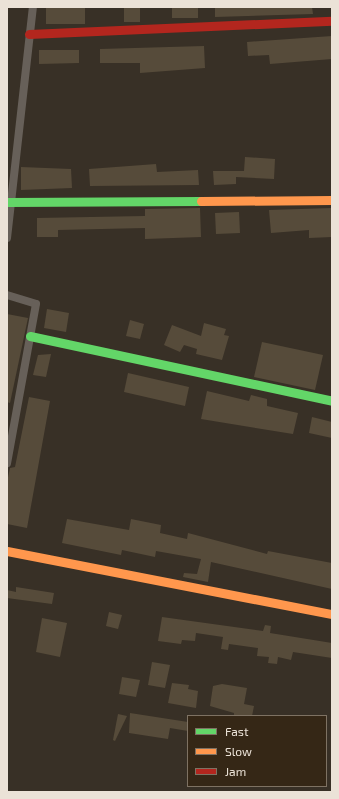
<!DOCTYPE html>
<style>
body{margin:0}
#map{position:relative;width:339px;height:799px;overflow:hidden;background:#383026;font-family:"Exo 2",sans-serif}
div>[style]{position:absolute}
.building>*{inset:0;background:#564b3a}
.street>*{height:8px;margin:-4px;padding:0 4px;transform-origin:4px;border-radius:4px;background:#676059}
.fast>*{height:9px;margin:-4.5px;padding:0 4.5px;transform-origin:4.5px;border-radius:4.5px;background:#63d668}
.slow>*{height:9px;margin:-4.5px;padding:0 4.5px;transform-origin:4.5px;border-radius:4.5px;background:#ff974d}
.jam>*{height:9px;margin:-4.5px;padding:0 4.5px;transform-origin:4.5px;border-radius:4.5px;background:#b3261e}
span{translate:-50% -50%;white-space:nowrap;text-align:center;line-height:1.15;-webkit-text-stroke:3.5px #352716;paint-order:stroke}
.frame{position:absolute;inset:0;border:8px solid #ebe2d7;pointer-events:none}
.legend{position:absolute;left:187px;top:715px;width:140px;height:72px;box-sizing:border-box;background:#352716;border:1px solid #7e7263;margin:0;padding:5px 7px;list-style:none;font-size:12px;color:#ebe2d7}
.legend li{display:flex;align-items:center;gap:8px;height:20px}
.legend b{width:20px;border:1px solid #7e7263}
</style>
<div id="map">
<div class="building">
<div style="clip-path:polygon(46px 7px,85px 7px,85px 24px,46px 24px)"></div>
<div style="clip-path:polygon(124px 7px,140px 7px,140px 22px,124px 22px)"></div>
<div style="clip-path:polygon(172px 7px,198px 7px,198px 18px,172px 18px)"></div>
<div style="clip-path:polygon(215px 7px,312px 7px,313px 14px,215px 17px)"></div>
<div style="clip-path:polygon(332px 36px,332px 59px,270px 64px,269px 55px,248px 56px,247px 42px)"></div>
<div style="clip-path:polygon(204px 46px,205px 68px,140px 73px,140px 63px,100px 63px,100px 49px)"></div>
<div style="clip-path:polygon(39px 50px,79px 50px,79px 63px,39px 64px)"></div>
<div style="clip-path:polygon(245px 157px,275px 159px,274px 179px,236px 177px,236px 184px,214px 185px,213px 171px,244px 171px)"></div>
<div style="clip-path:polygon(156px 164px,157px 172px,198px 170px,199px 185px,90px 186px,89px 169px)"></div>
<div style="clip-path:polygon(21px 167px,71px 169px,72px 188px,21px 190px)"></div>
<div style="clip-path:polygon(200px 208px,201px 237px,145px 239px,145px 228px,58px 230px,58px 237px,37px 237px,37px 218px,145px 216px,145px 209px)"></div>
<div style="clip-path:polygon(332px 208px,332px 237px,309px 238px,309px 230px,271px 233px,269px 210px)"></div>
<div style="clip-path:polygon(239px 212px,240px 233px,216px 234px,215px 213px)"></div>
<div style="clip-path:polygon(47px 309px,69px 313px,66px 332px,44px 328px)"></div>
<div style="clip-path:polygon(7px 314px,28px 318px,10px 403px,7px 402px)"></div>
<div style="clip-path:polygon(130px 320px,144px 324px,140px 339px,126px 336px)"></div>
<div style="clip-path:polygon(204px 323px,226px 329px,224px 335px,229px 336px,222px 360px,196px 354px,197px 349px,184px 345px,180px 352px,164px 345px,172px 325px,201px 336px)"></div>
<div style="clip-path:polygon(262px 342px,323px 355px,315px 390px,254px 377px)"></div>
<div style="clip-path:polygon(51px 354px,46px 377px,33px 375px,38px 355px)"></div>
<div style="clip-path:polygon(128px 373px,189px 387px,185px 406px,124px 392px)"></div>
<div style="clip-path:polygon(207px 391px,249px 401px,251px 395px,267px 399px,267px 406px,298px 413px,293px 434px,201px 419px)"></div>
<div style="clip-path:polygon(29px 397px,50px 401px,27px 528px,7px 524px,7px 482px,10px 468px,15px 467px)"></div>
<div style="clip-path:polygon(312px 417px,332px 422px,332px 438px,309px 433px)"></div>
<div style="clip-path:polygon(67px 519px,129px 530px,131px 519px,161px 525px,160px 533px,187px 539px,188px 533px,267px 554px,268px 551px,332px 563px,332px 589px,211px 562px,208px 582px,183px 577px,184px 573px,197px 574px,201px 559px,156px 551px,155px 557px,122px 550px,121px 555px,62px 543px)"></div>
<div style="clip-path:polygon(16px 587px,54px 593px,52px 604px,7px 598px,7px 590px,16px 592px)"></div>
<div style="clip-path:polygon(109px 612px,122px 615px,118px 629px,106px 626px)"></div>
<div style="clip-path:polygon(162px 617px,263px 631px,265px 625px,271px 626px,270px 633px,332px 643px,332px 658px,293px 652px,291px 660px,278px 657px,277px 664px,268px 663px,269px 657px,257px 656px,258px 648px,229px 644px,228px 650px,221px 649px,223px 637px,196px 633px,195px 641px,182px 640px,181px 644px,158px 641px)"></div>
<div style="clip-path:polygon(42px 618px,67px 623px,60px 657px,36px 652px)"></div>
<div style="clip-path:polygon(152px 662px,170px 665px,165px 688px,148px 685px)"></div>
<div style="clip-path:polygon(122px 677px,140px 680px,136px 697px,119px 694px)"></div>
<div style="clip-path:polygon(172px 683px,189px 685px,188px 689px,198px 691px,196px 708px,168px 703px)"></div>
<div style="clip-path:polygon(222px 684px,247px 688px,244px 704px,254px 706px,252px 716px,234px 716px,234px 713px,210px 706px,213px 686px)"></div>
<div style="clip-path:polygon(130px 713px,188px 722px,188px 731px,170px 728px,168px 739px,129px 733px)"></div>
<div style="clip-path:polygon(118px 714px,127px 716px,115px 741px,113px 740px)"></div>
</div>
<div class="street">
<div style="left:7px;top:238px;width:232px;rotate:-83.6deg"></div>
<div style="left:7px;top:295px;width:30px;rotate:17deg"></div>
<div style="left:36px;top:304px;width:162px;rotate:100.3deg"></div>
</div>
<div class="fast">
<div style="left:7px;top:202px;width:194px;rotate:-0.3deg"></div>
<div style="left:30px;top:336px;width:309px;rotate:12.1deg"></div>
</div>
<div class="slow">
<div style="left:201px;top:201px;width:131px;rotate:-0.4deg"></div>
<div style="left:7px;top:551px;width:331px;rotate:11deg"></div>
</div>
<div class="jam">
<div style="left:29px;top:34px;width:303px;rotate:-2.5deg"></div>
</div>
<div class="frame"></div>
<ul class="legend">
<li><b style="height:5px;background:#63d668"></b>Fast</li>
<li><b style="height:5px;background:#ff974d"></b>Slow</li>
<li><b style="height:5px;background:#b3261e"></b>Jam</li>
</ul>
</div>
